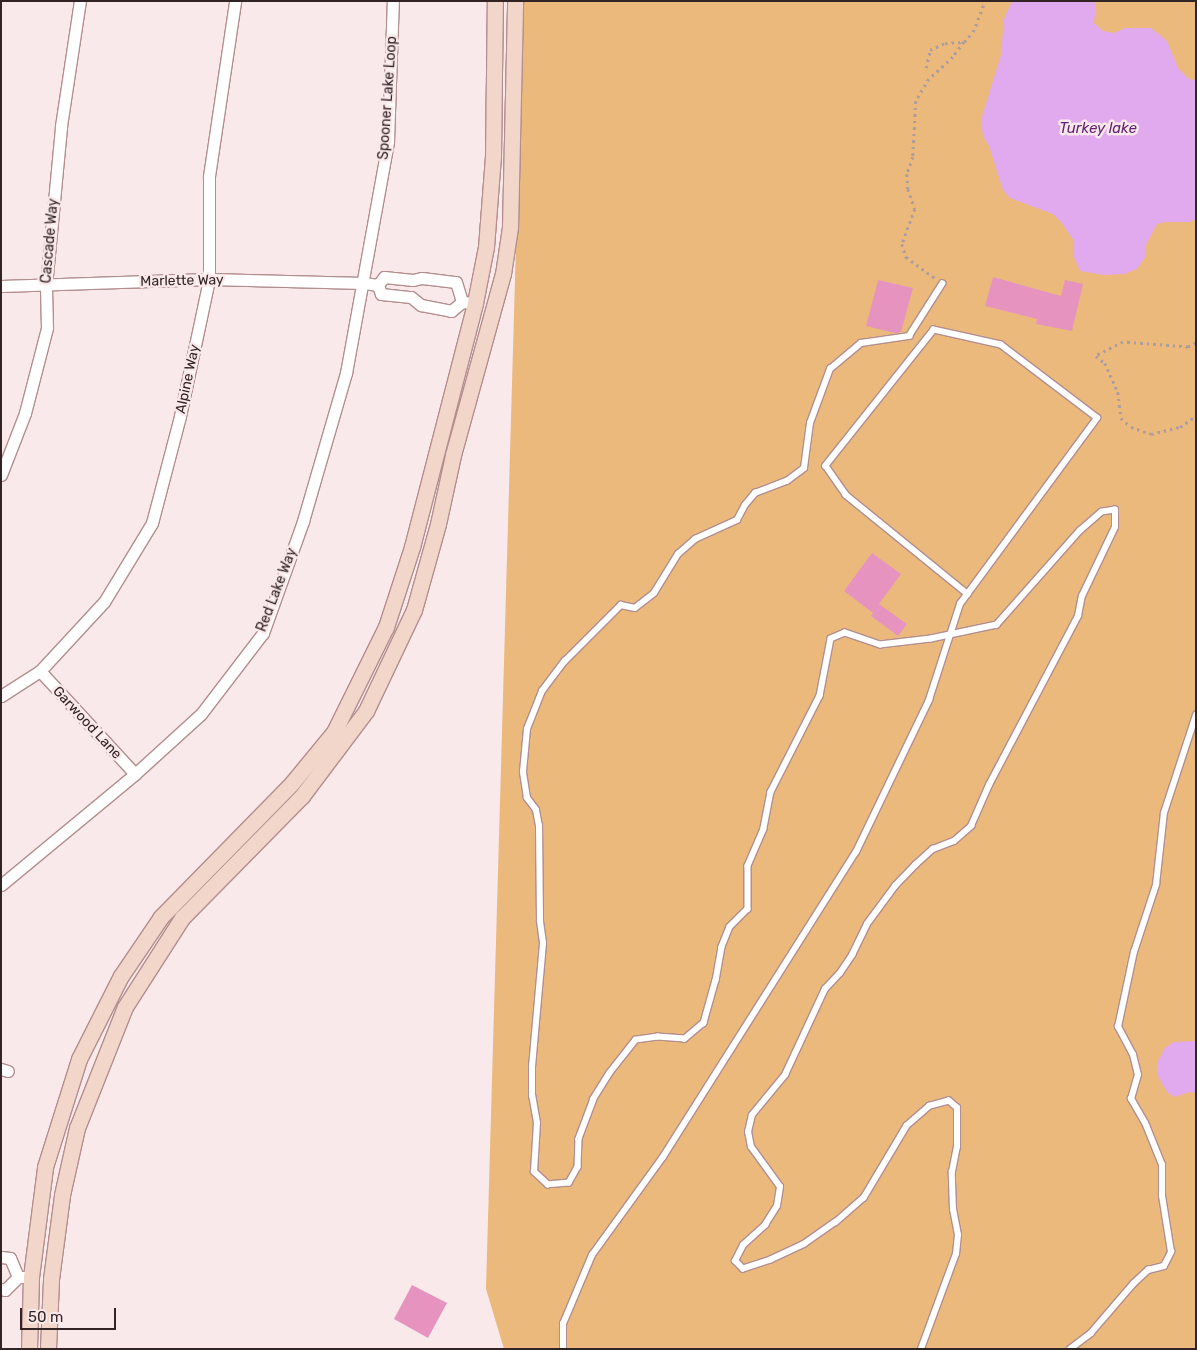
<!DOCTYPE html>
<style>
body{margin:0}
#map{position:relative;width:1197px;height:1350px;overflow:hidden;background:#fae9ea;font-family:Rubik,sans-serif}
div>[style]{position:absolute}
.green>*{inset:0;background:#ebb97c}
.water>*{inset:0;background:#e1aaef}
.building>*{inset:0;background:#e694bf}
.path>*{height:2.5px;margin-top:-1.25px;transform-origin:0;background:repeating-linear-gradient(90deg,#ad9d9e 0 2.5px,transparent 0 6.5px)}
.roads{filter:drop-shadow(1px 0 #b38e8f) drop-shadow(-1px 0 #b38e8f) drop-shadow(0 1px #b38e8f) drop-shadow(0 -1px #b38e8f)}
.service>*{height:5.5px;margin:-2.75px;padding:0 2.75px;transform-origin:2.75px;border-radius:2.75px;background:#fff}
.minor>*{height:11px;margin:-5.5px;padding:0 5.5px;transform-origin:5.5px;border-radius:5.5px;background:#fff}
.secondary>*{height:15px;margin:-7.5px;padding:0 7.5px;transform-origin:7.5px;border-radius:7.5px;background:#f2d6ca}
span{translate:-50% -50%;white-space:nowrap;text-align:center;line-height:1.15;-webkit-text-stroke:5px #fae9ea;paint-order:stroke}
.street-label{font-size:14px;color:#322324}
.water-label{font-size:15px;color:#632272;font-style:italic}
.frame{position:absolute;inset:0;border:2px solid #322324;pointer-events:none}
.scale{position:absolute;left:20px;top:1308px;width:96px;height:22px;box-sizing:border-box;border:2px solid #322324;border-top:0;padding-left:6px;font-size:15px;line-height:18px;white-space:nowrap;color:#322324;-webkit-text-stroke:4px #fae9ea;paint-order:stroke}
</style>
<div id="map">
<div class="green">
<div style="clip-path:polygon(523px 1px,1196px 1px,1196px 1349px,504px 1349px,486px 1289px)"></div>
</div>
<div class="water">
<div style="clip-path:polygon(1012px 1px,1094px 1px,1096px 7px,1094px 23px,1103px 31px,1114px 33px,1125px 28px,1151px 28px,1167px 41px,1178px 68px,1189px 79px,1196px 80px,1196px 219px,1190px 222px,1166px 222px,1157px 224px,1146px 245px,1145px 257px,1137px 269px,1124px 274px,1104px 275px,1080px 271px,1074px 257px,1074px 241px,1061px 222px,1053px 214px,1010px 198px,1003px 190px,989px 146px,983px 136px,981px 120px,1001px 55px,1004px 19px)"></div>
<div style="clip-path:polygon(1196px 1041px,1196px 1093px,1189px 1092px,1175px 1097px,1168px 1093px,1162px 1084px,1157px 1073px,1158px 1061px,1165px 1048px,1174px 1042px)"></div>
</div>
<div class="building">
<div style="clip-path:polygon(993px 277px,1061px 296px,1065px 280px,1083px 284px,1072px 331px,1036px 324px,1037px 319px,985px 306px)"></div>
<div style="clip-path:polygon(878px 280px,913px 288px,901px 332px,895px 333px,866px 326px)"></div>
<div style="clip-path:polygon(872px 553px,901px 574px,879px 604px,907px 624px,898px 636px,871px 616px,873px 613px,844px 591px)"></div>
<div style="clip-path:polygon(412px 1285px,447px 1303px,428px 1338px,394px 1319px)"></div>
</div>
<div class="path">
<div style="left:964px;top:42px;width:13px;rotate:-48deg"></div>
<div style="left:973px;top:32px;width:33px;rotate:-69deg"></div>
<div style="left:926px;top:68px;width:18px;rotate:-77deg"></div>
<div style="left:930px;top:50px;width:17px;rotate:-25deg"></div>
<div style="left:945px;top:43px;width:19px;rotate:-3deg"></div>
<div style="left:964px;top:42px;width:19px;rotate:126deg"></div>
<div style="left:953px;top:57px;width:33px;rotate:137deg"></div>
<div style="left:929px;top:79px;width:26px;rotate:121deg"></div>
<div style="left:916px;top:101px;width:56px;rotate:93.1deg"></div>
<div style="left:913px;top:157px;width:18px;rotate:109deg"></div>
<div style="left:907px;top:174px;width:15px;rotate:86deg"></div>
<div style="left:908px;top:189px;width:21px;rotate:71deg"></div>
<div style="left:915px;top:209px;width:37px;rotate:110deg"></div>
<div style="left:902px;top:244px;width:14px;rotate:73deg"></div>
<div style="left:906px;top:257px;width:36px;rotate:36deg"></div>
<div style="left:1196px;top:343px;width:9px;rotate:153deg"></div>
<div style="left:1188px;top:347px;width:65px;rotate:-175.6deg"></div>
<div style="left:1123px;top:342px;width:30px;rotate:153deg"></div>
<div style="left:1096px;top:356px;width:11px;rotate:38deg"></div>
<div style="left:1105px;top:363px;width:32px;rotate:66deg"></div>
<div style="left:1118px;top:392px;width:26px;rotate:83deg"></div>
<div style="left:1121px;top:418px;width:13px;rotate:42deg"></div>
<div style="left:1131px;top:427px;width:21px;rotate:19deg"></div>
<div style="left:1151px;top:434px;width:30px;rotate:-14deg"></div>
<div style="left:1180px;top:427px;width:19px;rotate:-35deg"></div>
</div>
<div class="roads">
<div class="service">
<div style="left:563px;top:1349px;width:25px;rotate:-90deg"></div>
<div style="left:563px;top:1324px;width:75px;rotate:-67.2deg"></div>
<div style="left:592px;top:1255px;width:121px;rotate:-54.1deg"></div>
<div style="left:663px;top:1157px;width:361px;rotate:-57.7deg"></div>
<div style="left:856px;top:852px;width:169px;rotate:-64.3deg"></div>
<div style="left:929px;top:700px;width:101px;rotate:-72.1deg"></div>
<div style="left:960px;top:604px;width:231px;rotate:-53.6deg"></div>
<div style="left:1097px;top:418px;width:121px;rotate:-142.8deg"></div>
<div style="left:1001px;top:345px;width:69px;rotate:-167.4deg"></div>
<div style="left:934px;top:330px;width:174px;rotate:128.5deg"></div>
<div style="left:826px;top:466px;width:35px;rotate:55deg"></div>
<div style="left:846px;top:495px;width:157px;rotate:39.1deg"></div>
<div style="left:921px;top:1349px;width:101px;rotate:-69.8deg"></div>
<div style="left:956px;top:1254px;width:19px;rotate:-84deg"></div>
<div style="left:958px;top:1235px;width:25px;rotate:-101deg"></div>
<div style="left:953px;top:1210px;width:38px;rotate:-92deg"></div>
<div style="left:952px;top:1172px;width:25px;rotate:-79deg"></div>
<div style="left:957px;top:1147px;width:39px;rotate:-90deg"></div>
<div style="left:957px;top:1108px;width:11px;rotate:-139deg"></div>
<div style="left:949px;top:1101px;width:20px;rotate:165deg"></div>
<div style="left:930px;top:1106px;width:30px;rotate:139deg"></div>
<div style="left:907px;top:1126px;width:84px;rotate:120.8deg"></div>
<div style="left:864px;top:1198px;width:37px;rotate:139deg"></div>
<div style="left:836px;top:1222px;width:38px;rotate:145deg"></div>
<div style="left:805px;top:1244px;width:38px;rotate:155deg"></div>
<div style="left:771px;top:1260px;width:29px;rotate:162deg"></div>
<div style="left:743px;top:1269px;width:11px;rotate:-135deg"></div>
<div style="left:735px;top:1261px;width:18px;rotate:-63deg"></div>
<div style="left:743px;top:1245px;width:30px;rotate:-42deg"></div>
<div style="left:765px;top:1225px;width:22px;rotate:-58deg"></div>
<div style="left:777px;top:1206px;width:19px;rotate:-81deg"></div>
<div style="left:780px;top:1187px;width:49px;rotate:-125.9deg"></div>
<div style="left:751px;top:1147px;width:15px;rotate:-101deg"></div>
<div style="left:748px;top:1132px;width:17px;rotate:-77deg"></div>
<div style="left:752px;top:1115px;width:52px;rotate:-50.5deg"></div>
<div style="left:785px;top:1075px;width:95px;rotate:-65.1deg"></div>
<div style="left:825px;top:989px;width:22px;rotate:-47deg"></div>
<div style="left:840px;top:973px;width:22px;rotate:-56deg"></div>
<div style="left:852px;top:955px;width:34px;rotate:-64deg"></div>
<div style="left:867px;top:924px;width:47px;rotate:-53.6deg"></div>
<div style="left:895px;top:886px;width:29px;rotate:-46deg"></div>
<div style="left:915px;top:865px;width:24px;rotate:-42deg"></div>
<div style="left:933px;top:849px;width:22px;rotate:-21deg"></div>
<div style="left:954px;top:841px;width:23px;rotate:-41deg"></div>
<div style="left:971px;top:826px;width:45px;rotate:-66.3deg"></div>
<div style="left:989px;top:785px;width:191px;rotate:-62.2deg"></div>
<div style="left:1078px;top:616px;width:20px;rotate:-79deg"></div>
<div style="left:1082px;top:596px;width:76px;rotate:-64.4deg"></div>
<div style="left:1115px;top:527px;width:17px;rotate:-90deg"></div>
<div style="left:1115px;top:510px;width:13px;rotate:171deg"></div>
<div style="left:1102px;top:512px;width:28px;rotate:139deg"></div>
<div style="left:1081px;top:530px;width:127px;rotate:131.5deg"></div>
<div style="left:997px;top:625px;width:67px;rotate:168deg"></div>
<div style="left:931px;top:639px;width:51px;rotate:173.3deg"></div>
<div style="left:880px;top:645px;width:37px;rotate:-161deg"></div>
<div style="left:845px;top:633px;width:15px;rotate:157deg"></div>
<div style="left:831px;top:639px;width:58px;rotate:100.9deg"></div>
<div style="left:820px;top:696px;width:108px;rotate:117deg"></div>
<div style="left:771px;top:792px;width:38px;rotate:101deg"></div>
<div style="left:764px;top:829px;width:40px;rotate:113.4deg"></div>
<div style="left:748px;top:866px;width:43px;rotate:90deg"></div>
<div style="left:748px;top:909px;width:25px;rotate:135deg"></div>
<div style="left:730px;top:927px;width:22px;rotate:112deg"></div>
<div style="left:722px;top:947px;width:34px;rotate:100deg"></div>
<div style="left:716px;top:980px;width:45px;rotate:105.6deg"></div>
<div style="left:704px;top:1023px;width:25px;rotate:140deg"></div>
<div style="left:685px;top:1039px;width:27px;rotate:-176deg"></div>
<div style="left:658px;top:1037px;width:22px;rotate:172deg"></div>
<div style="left:636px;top:1040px;width:42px;rotate:128.2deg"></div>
<div style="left:610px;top:1073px;width:31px;rotate:122deg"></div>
<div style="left:594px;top:1099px;width:43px;rotate:110.6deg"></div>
<div style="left:579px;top:1139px;width:28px;rotate:92deg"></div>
<div style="left:578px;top:1167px;width:18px;rotate:119deg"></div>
<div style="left:569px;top:1183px;width:21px;rotate:175deg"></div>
<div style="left:548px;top:1185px;width:19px;rotate:-137deg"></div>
<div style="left:534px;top:1172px;width:49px;rotate:-86.5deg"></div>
<div style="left:537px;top:1123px;width:27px;rotate:-100deg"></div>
<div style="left:532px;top:1096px;width:29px;rotate:-90deg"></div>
<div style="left:532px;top:1067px;width:124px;rotate:-84.9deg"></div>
<div style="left:543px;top:943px;width:22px;rotate:-98deg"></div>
<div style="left:540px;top:921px;width:95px;rotate:-90.6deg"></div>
<div style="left:539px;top:826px;width:16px;rotate:-101deg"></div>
<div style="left:536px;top:810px;width:15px;rotate:-127deg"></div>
<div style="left:527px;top:798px;width:26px;rotate:-99deg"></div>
<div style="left:523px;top:772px;width:43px;rotate:-84.7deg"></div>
<div style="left:527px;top:729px;width:41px;rotate:-68.5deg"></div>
<div style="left:542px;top:691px;width:38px;rotate:-53deg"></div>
<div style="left:565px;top:661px;width:79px;rotate:-45deg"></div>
<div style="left:621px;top:605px;width:14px;rotate:12deg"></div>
<div style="left:635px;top:608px;width:24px;rotate:-38deg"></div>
<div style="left:654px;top:593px;width:46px;rotate:-58.4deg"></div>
<div style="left:678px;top:554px;width:23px;rotate:-41deg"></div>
<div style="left:695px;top:539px;width:46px;rotate:-24.3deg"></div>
<div style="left:737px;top:520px;width:17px;rotate:-62deg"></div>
<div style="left:745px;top:505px;width:16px;rotate:-50deg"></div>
<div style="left:755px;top:493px;width:34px;rotate:-21deg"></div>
<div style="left:787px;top:481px;width:21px;rotate:-37deg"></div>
<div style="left:804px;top:468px;width:45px;rotate:-82.4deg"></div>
<div style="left:810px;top:423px;width:58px;rotate:-69.7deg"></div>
<div style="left:830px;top:369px;width:40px;rotate:-40deg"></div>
<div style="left:861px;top:343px;width:49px;rotate:-8.3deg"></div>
<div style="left:909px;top:336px;width:62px;rotate:-57.6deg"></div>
<div style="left:1070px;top:1349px;width:26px;rotate:-37deg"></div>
<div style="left:1091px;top:1333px;width:65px;rotate:-49.4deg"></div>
<div style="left:1133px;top:1284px;width:21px;rotate:-43deg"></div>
<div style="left:1148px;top:1270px;width:16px;rotate:-14deg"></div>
<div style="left:1164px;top:1266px;width:16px;rotate:-63deg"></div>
<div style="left:1171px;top:1252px;width:57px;rotate:-99.1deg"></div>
<div style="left:1162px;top:1196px;width:31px;rotate:-90deg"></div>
<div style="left:1162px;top:1165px;width:45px;rotate:-112deg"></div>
<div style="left:1145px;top:1123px;width:28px;rotate:-120deg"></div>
<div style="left:1131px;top:1099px;width:25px;rotate:-74deg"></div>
<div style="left:1138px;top:1075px;width:21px;rotate:-104deg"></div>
<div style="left:1133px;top:1055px;width:32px;rotate:-118deg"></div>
<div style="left:1118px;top:1027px;width:77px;rotate:-78deg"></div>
<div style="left:1134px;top:952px;width:71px;rotate:-71.8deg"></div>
<div style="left:1156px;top:885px;width:72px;rotate:-83.7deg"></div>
<div style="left:1164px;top:813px;width:103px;rotate:-71.9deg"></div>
</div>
<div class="minor">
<div style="left:378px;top:285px;width:9px;rotate:72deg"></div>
<div style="left:381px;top:294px;width:30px;rotate:6deg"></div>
<div style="left:411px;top:297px;width:13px;rotate:39deg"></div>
<div style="left:421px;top:305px;width:31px;rotate:11deg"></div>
<div style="left:451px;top:311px;width:14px;rotate:-39deg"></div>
<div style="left:462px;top:302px;width:13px;rotate:4deg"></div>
<div style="left:378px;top:285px;width:10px;rotate:-53deg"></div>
<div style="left:384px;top:277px;width:29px;rotate:6deg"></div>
<div style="left:413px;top:280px;width:9px;rotate:-13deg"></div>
<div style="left:422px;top:278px;width:34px;rotate:7deg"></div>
<div style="left:456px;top:282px;width:21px;rotate:73deg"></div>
<div style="left:1px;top:286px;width:208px;rotate:-1.9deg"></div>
<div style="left:209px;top:279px;width:155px;rotate:1.5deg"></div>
<div style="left:364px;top:283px;width:14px;rotate:8deg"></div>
<div style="left:1px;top:475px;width:66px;rotate:-68.8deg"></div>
<div style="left:25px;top:413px;width:88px;rotate:-75.5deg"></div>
<div style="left:47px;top:328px;width:42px;rotate:-91.4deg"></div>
<div style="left:46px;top:286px;width:161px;rotate:-84.6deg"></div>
<div style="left:61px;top:126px;width:126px;rotate:-81.4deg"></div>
<div style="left:40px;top:671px;width:140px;rotate:47.3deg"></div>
<div style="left:1px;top:696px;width:46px;rotate:-32.7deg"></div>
<div style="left:40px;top:671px;width:94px;rotate:-47.2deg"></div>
<div style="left:104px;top:602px;width:92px;rotate:-58.7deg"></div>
<div style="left:152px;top:523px;width:111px;rotate:-75.3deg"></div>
<div style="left:180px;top:416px;width:140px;rotate:-78deg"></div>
<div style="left:209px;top:279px;width:103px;rotate:-90deg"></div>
<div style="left:209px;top:176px;width:177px;rotate:-81.5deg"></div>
<div style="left:1px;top:885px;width:174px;rotate:-39.6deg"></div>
<div style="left:135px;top:774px;width:89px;rotate:-42.3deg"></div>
<div style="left:201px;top:714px;width:102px;rotate:-52.6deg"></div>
<div style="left:263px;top:633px;width:119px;rotate:-70.3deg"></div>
<div style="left:303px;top:521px;width:154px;rotate:-73.8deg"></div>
<div style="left:346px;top:373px;width:236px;rotate:-79.7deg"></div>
<div style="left:388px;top:141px;width:140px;rotate:-88deg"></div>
<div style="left:1px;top:1069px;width:7px;rotate:16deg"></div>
<div style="left:1px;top:1257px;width:9px;rotate:6deg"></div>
<div style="left:10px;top:1258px;width:21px;rotate:67deg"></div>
<div style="left:1px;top:1289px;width:4px;rotate:14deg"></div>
<div style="left:5px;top:1290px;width:18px;rotate:-45deg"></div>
<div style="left:18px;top:1277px;width:13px"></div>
</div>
<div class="secondary">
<div style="left:29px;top:1349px;width:72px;rotate:-88.4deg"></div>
<div style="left:31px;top:1277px;width:111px;rotate:-82.7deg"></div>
<div style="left:45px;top:1167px;width:113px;rotate:-72.5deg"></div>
<div style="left:79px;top:1059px;width:93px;rotate:-63.2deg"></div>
<div style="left:121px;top:976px;width:71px;rotate:-55.9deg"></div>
<div style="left:161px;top:917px;width:187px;rotate:-45.6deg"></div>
<div style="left:292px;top:783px;width:66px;rotate:-50.5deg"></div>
<div style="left:334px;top:732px;width:117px;rotate:-63.7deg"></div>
<div style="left:386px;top:627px;width:84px;rotate:-72deg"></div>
<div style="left:412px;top:547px;width:252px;rotate:-75.5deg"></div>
<div style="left:475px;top:303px;width:57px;rotate:-78.9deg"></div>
<div style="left:486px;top:247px;width:91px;rotate:-85.6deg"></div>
<div style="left:493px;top:156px;width:155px;rotate:-89.3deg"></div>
<div style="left:48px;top:1349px;width:70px;rotate:-87.5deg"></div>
<div style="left:51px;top:1279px;width:85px;rotate:-82.5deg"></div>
<div style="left:62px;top:1195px;width:69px;rotate:-77.4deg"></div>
<div style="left:77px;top:1128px;width:130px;rotate:-68.4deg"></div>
<div style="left:125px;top:1007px;width:106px;rotate:-57.4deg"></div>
<div style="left:182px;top:918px;width:171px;rotate:-45.5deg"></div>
<div style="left:302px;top:796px;width:106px;rotate:-53deg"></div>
<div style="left:366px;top:711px;width:112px;rotate:-64.6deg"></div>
<div style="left:414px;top:610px;width:89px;rotate:-74.4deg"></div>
<div style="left:438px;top:524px;width:71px;rotate:-77.7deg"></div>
<div style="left:453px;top:455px;width:188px;rotate:-74.6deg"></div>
<div style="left:503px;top:274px;width:48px;rotate:-81.5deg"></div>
<div style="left:510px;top:227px;width:226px;rotate:-88.7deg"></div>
</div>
</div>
<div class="street-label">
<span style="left:388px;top:98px;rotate:-86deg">Spooner Lake Loop</span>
<span style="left:50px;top:241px;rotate:-85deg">Cascade Way</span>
<span style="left:182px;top:281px;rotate:-1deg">Marlette Way</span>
<span style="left:188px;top:379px;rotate:-78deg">Alpine Way</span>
<span style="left:277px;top:590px;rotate:-69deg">Red Lake Way</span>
<span style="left:87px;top:723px;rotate:47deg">Garwood Lane</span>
</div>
<div class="water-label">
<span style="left:1098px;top:129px">Turkey lake</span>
</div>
<div class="frame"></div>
<div class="scale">50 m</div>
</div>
